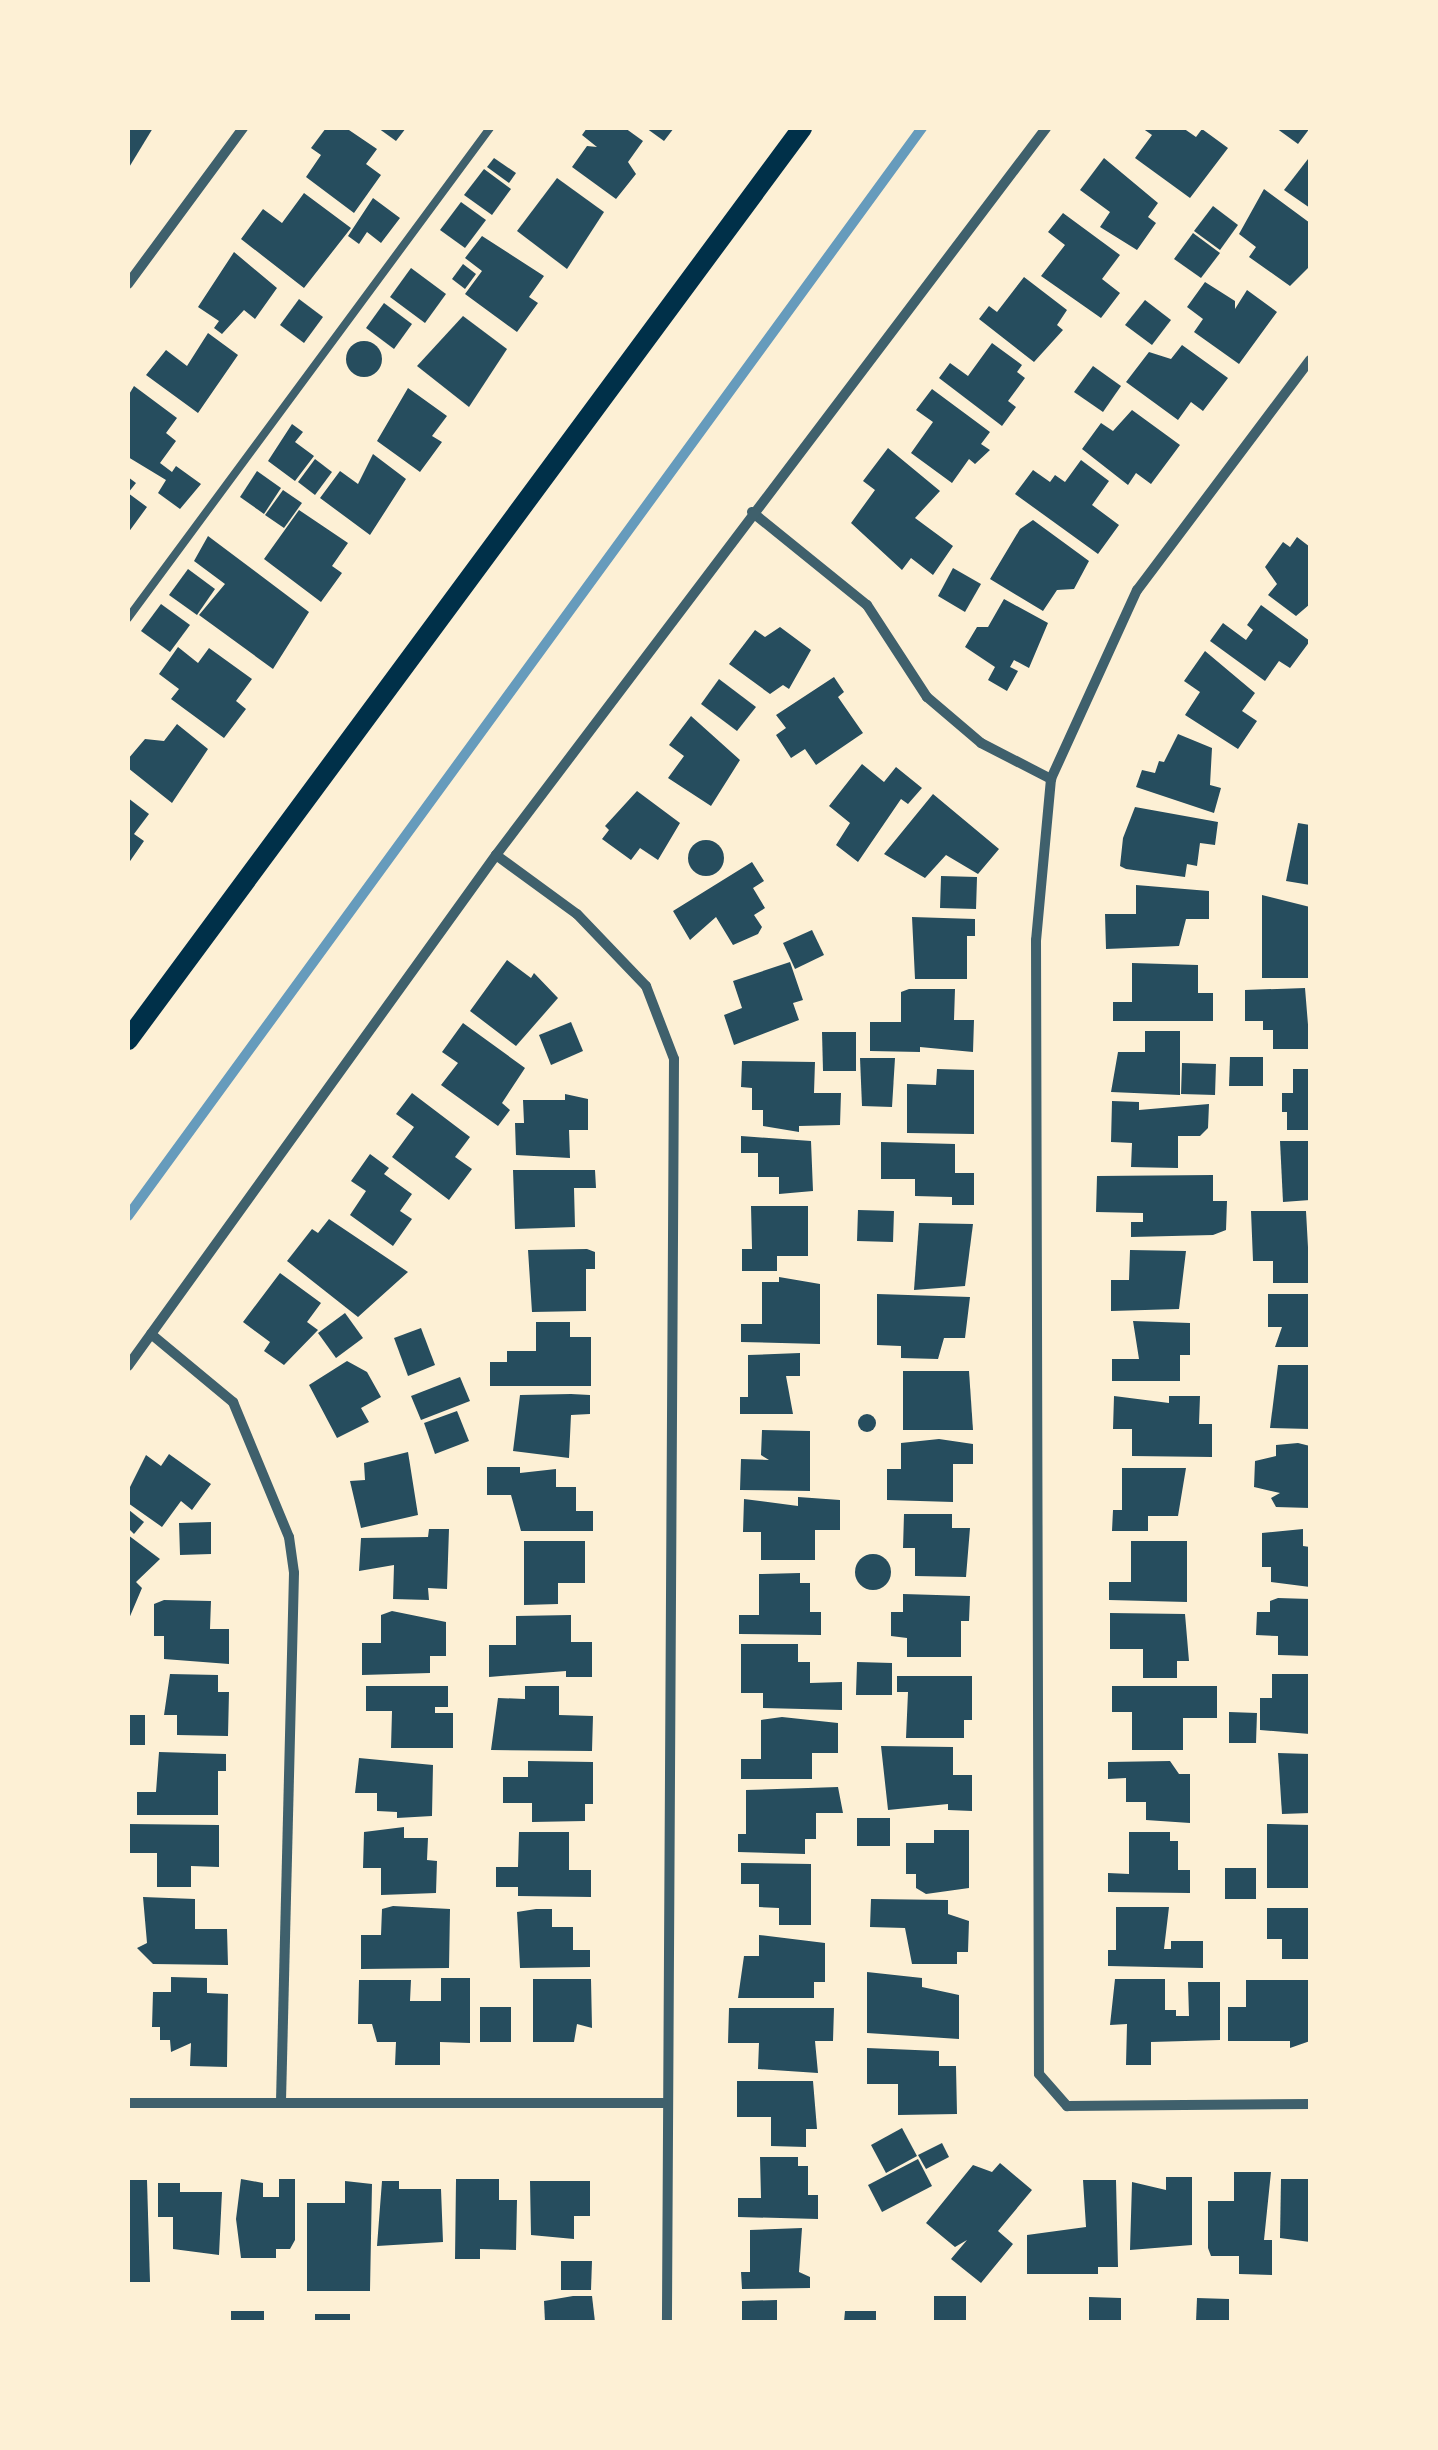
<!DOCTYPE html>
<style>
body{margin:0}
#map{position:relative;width:1438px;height:2450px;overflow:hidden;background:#fdf0d5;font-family:"Archivo Narrow",sans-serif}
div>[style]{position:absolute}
.stream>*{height:10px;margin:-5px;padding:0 5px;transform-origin:5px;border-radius:5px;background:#669bbc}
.building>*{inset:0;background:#264d5e}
.round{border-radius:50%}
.service>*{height:8px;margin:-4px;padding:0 4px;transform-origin:4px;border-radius:4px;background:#3f606c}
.minor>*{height:10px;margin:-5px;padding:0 5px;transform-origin:5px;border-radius:5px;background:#3f606c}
.secondary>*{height:20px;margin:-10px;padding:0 10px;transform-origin:10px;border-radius:10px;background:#003049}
span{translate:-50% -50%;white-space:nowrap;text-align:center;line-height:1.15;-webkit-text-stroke:8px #fdf0d5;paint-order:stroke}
.frame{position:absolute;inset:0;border:130px solid #fdf0d5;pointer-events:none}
</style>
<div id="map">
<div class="stream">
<div style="left:128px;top:1216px;width:1347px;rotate:-53.88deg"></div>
</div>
<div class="building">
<div style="clip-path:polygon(128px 128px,153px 128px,128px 169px)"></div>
<div style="clip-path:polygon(326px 128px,346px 128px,377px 149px,366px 164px,381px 175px,354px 213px,306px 177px,321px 155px,311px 148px)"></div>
<div style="clip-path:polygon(378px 128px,406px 128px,396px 141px)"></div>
<div style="clip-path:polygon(587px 128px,625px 128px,643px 141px,628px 162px,636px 174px,616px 199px,572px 167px,587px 146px,597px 147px,582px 135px)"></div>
<div style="clip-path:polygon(646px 128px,674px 128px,664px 141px)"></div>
<div style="clip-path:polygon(1142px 128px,1183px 128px,1196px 137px,1202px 129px,1228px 148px,1190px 198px,1135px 158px,1152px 135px)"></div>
<div style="clip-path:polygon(1276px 128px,1310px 128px,1298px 144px)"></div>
<div style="clip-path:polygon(494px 158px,516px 173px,509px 183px,487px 167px)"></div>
<div style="clip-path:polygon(1104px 158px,1158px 203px,1148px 217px,1156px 223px,1137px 250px,1100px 227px,1110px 212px,1080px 190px)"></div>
<div style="clip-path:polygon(1308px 159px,1310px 161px,1310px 208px,1284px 190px)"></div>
<div style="clip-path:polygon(484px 169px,511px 189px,492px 215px,464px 195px)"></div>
<div style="clip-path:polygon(557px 178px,604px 212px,567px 269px,517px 231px)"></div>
<div style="clip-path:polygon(1264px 189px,1310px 223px,1310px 266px,1290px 286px,1249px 257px,1256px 247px,1239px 234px)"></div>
<div style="clip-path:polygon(304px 193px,351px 228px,304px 288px,241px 239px,263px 209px,282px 223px)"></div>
<div style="clip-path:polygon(373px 198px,400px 218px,381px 243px,367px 232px,359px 244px,348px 236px)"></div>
<div style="clip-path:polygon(461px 202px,486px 220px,465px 248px,440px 230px)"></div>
<div style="clip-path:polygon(1213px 206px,1238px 225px,1220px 250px,1194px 231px)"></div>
<div style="clip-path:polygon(1063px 213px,1120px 255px,1102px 279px,1120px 293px,1101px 318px,1041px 276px,1065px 245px,1048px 232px)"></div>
<div style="clip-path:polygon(1193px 233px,1220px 253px,1201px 278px,1174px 259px)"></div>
<div style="clip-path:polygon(482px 236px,544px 276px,529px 297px,538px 303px,517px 332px,465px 294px,482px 271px,465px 258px)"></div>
<div style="clip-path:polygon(234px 252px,277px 288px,255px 319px,244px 310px,222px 334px,214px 328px,219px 321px,198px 307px)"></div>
<div style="clip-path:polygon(463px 264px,476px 274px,465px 289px,452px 279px)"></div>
<div style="clip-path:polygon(411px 268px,446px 294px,425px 323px,390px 297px)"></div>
<div style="clip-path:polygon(1024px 277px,1067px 310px,1057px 325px,1063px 330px,1034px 362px,979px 319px,989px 306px,997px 312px)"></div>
<div style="clip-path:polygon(1205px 282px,1235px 301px,1235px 309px,1247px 290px,1277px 312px,1239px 364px,1194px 332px,1203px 319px,1187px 307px)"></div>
<div style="clip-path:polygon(299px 299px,323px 317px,304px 343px,280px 325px)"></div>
<div style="clip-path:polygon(1145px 300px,1171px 320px,1152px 345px,1125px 325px)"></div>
<div style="clip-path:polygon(384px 303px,412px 324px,394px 349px,366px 328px)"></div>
<div style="clip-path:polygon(463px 316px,507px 349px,469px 407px,417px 366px)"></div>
<div style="clip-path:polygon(208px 333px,238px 355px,198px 413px,146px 375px,166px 350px,187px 366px)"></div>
<div class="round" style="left:346px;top:341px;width:36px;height:36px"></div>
<div style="clip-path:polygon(992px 343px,1022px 365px,1017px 372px,1025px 378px,1008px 401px,1016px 407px,1002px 426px,939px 378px,950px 363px,968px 376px)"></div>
<div style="clip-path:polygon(1182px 345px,1228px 378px,1203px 411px,1191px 402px,1178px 420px,1126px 382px,1149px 352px,1171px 359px)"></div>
<div style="clip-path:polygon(1093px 366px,1121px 386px,1103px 412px,1074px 392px)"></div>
<div style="clip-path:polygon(134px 386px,177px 418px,166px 433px,176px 441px,160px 463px,172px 472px,176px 466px,201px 484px,180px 509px,158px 493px,166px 480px,128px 457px,128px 396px)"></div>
<div style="clip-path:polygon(408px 388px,447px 416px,432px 436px,442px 442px,420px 472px,377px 441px)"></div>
<div style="clip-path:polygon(932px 389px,990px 432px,981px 444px,990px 450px,975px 464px,969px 459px,952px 483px,911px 453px,933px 422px,916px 410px)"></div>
<div style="clip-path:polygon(1132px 410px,1180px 445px,1151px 484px,1136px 473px,1128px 485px,1082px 449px,1101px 423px,1113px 431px)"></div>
<div style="clip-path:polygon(292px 424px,303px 432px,295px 442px,314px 456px,295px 481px,268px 461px)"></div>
<div style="clip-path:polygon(888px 448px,940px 491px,915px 518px,953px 546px,933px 575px,911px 558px,902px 570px,851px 523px,875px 490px,863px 481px)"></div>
<div style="clip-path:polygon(373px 454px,406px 479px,370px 535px,320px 498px,340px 471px,358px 484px)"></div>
<div style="clip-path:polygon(315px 459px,332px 472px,315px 495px,298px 482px)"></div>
<div style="clip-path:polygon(1081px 460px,1109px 481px,1092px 505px,1119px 525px,1098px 554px,1015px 494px,1033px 470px,1050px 482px,1055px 475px,1065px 482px)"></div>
<div style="clip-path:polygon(257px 471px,281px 488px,264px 514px,240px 497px)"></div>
<div style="clip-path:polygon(128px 477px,136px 483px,128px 493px,147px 507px,128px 533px)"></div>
<div style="clip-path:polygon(283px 490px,302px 503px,284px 528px,265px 515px)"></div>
<div style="clip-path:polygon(299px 510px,348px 543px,332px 566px,342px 573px,321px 602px,264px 559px)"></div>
<div style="clip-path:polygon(1033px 520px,1089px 561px,1074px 589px,1057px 590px,1043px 611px,990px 579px,1020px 529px)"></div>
<div style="clip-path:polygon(208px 536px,309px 612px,273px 669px,199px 615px,225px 584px,194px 561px)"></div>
<div style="clip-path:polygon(1297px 537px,1310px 547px,1310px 604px,1296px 616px,1268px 595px,1277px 584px,1265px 567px,1283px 542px,1290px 547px)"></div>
<div style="clip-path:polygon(953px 568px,981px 584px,965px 612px,938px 596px)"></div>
<div style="clip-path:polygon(188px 569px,215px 589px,197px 615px,169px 595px)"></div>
<div style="clip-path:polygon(1004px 599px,1048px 623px,1029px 668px,1014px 660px,1010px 667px,1018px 671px,1007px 691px,988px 680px,995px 667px,965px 647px,977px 627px,988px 627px)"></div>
<div style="clip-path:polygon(161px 604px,190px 625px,170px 652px,141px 631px)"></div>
<div style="clip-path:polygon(1261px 605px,1310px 641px,1290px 668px,1279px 661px,1265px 681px,1210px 641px,1223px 623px,1246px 640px,1253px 630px,1247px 625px)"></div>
<div style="clip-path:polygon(780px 627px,811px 650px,789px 689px,783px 685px,770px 694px,729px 664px,755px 630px,765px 637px)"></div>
<div style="clip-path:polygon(178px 647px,198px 663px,209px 648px,252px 679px,236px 701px,246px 709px,224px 738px,171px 699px,179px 689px,159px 674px)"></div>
<div style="clip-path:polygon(1205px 651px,1255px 693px,1242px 711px,1257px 721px,1238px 749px,1185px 715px,1200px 692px,1184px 681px)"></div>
<div style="clip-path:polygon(834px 677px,844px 692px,838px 697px,863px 733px,816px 765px,805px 749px,791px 758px,776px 735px,786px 728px,776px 715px)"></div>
<div style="clip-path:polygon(719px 679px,756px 707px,737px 731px,701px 704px)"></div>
<div style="clip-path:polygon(691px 716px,740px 760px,711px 806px,668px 778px,684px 756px,669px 745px)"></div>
<div style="clip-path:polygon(177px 724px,208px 749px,172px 803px,128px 768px,128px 759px,145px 739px,164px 741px)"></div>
<div style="clip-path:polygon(1178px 734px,1212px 748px,1210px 785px,1221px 788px,1214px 813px,1136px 787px,1142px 770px,1155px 773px,1159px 761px,1164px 762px)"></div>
<div style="clip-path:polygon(862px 764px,884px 782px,896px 767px,922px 788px,908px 804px,901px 799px,858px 862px,836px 845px,850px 823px,829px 806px)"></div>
<div style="clip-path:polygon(637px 791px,680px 823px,658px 860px,640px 848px,631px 860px,602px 839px,609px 830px,605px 826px)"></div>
<div style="clip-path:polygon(933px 794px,999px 849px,978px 874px,946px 855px,925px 878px,884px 854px)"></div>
<div style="clip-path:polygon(128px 798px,149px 814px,134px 834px,144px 841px,128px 864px)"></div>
<div style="clip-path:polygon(1135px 807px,1218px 822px,1215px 845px,1200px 843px,1197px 866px,1187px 864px,1185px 877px,1126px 869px,1120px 866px,1123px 838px)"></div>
<div style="clip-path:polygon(1298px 823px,1310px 825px,1310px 885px,1286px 881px)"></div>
<div class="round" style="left:688px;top:840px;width:36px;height:36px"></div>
<div style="clip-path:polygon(752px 862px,764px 881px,753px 888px,765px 908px,754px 915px,762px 927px,758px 934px,733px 945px,716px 917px,690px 940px,673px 911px)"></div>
<div style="clip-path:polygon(941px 876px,977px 877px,976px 909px,940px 908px)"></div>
<div style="clip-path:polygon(1136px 885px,1209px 891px,1209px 919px,1186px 919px,1179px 946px,1106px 949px,1105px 914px,1136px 914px)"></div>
<div style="clip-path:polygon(1262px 895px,1310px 907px,1310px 978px,1262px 978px)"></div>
<div style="clip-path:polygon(912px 917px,975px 919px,975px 936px,967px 936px,967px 979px,915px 979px)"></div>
<div style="clip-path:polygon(812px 930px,824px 955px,795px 969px,783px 943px)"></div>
<div style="clip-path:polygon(507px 960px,531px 978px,534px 973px,558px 998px,516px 1046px,470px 1011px)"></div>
<div style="clip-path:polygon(790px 962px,803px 1000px,793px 1003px,799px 1020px,734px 1045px,724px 1015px,742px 1008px,733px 981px)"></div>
<div style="clip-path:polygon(1132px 963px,1198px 965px,1198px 993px,1213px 993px,1213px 1021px,1113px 1021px,1113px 1002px,1132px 1002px)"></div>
<div style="clip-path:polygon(1305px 988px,1310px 1049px,1273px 1049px,1273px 1030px,1263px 1030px,1263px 1021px,1245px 1021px,1245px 990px)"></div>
<div style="clip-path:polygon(909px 989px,955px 989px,954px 1020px,974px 1020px,973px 1052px,920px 1047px,920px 1052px,870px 1051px,870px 1022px,901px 1022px,901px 992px)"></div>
<div style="clip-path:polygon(571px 1022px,583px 1051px,551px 1065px,539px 1035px)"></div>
<div style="clip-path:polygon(463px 1023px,525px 1068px,502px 1103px,510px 1110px,498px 1126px,441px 1085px,458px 1063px,442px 1052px)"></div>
<div style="clip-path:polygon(1145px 1031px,1180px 1031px,1180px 1095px,1111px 1092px,1118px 1052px,1145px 1052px)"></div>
<div style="clip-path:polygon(822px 1032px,856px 1032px,856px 1071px,823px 1071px)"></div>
<div style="clip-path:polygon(1230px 1057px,1263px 1057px,1263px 1086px,1229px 1086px)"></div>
<div style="clip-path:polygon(860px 1058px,895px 1058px,892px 1107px,862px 1106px)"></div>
<div style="clip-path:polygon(742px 1061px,815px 1062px,814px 1093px,841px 1093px,840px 1125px,799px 1126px,799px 1132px,763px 1126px,763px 1110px,752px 1110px,752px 1088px,741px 1087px)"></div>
<div style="clip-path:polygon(1182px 1063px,1216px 1064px,1215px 1095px,1181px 1094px)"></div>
<div style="clip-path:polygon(937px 1069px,974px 1070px,974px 1134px,907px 1133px,907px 1084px,936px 1085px)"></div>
<div style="clip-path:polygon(1293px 1069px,1310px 1069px,1310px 1130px,1287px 1130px,1287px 1112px,1282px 1112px,1282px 1093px,1293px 1093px)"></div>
<div style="clip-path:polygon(412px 1093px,470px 1137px,455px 1157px,472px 1169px,449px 1200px,392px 1157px,414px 1127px,396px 1114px)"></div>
<div style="clip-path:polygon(565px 1094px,588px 1099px,588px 1130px,569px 1130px,570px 1158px,516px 1155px,515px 1123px,524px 1123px,523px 1100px,565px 1100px)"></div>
<div style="clip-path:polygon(1112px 1101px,1139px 1102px,1139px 1110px,1209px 1104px,1208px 1128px,1200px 1136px,1178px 1136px,1178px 1168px,1131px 1167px,1132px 1143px,1111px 1142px)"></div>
<div style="clip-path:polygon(741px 1136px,811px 1141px,813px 1191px,779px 1194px,779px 1177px,758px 1177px,758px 1153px,741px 1153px)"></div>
<div style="clip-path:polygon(1280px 1141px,1310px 1141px,1310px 1200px,1283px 1202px)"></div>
<div style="clip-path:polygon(881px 1142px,955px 1144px,955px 1173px,974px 1173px,974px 1205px,952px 1205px,952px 1197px,915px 1196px,915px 1179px,881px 1179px)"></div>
<div style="clip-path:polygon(370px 1154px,389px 1168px,384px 1174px,412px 1194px,400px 1211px,412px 1219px,393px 1246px,350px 1215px,366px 1191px,351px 1181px)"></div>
<div style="clip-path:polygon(513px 1170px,595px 1170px,596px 1188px,574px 1188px,575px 1227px,515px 1229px)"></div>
<div style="clip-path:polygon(1213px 1175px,1213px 1201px,1227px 1201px,1226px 1230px,1213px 1235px,1131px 1237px,1131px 1222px,1143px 1222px,1143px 1213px,1096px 1212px,1097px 1176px)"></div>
<div style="clip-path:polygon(751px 1206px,808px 1206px,808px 1256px,777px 1256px,777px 1271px,742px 1271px,742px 1249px,752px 1249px)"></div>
<div style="clip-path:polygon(858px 1210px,894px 1211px,893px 1242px,857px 1241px)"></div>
<div style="clip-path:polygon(1251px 1211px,1306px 1211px,1310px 1283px,1273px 1283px,1273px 1261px,1253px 1261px)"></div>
<div style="clip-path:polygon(329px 1219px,408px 1272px,358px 1317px,287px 1261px,312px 1229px,318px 1233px)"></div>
<div style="clip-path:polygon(919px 1223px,973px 1224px,965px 1286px,914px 1290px)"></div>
<div style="clip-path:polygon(587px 1249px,595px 1252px,595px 1269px,586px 1269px,586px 1311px,532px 1312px,528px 1250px)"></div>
<div style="clip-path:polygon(1130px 1250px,1186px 1251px,1179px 1309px,1111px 1311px,1111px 1280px,1129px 1280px)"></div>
<div style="clip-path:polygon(280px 1273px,321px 1303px,307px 1322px,318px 1330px,284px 1365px,264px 1351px,270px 1342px,243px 1322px)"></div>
<div style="clip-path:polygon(779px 1277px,820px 1284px,820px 1344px,741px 1342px,741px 1324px,762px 1324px,762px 1282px,779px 1282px)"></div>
<div style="clip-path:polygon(877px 1294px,970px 1297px,965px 1338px,944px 1338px,938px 1359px,901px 1358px,901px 1346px,877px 1345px)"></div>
<div style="clip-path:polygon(1268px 1294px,1310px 1294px,1310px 1347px,1275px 1347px,1282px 1327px,1268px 1327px)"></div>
<div style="clip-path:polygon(345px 1313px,363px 1338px,336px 1358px,318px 1333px)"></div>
<div style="clip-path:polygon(1133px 1321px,1190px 1323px,1190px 1355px,1180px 1355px,1180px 1381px,1112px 1381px,1112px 1359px,1139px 1359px)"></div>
<div style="clip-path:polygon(536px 1322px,570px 1322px,570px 1337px,591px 1337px,591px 1386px,490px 1386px,490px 1362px,507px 1362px,507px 1351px,536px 1351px)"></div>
<div style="clip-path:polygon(421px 1328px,435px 1365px,408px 1376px,394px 1338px)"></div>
<div style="clip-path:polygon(800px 1353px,800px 1376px,786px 1376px,793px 1414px,740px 1414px,740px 1397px,748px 1397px,748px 1355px)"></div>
<div style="clip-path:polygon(347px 1361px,367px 1372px,381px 1397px,361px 1408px,369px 1422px,337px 1438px,309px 1385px)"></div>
<div style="clip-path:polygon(1278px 1365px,1310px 1365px,1310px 1429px,1270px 1428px)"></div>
<div style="clip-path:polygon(903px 1371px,969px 1371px,973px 1430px,903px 1430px)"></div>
<div style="clip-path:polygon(460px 1377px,470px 1401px,421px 1420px,411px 1396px)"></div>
<div style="clip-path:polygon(571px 1394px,590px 1395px,590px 1414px,571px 1415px,569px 1458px,513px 1451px,520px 1395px)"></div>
<div style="clip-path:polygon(1114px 1396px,1169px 1403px,1169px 1396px,1200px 1396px,1199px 1424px,1212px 1424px,1212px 1457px,1132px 1456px,1132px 1429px,1113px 1429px)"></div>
<div style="clip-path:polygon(457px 1411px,469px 1441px,435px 1454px,424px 1423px)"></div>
<div class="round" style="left:858px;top:1414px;width:18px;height:18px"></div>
<div style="clip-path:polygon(762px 1430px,810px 1431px,810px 1491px,740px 1490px,741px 1459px,769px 1460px,761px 1455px)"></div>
<div style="clip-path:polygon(939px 1439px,973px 1444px,973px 1464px,953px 1464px,953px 1502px,887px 1500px,887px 1469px,901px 1469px,901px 1443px)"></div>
<div style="clip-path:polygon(1298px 1443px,1310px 1446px,1310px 1508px,1276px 1507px,1271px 1498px,1280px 1493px,1254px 1487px,1255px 1461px,1276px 1456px,1276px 1445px)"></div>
<div style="clip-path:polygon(408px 1452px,418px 1515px,361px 1528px,350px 1481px,365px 1480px,364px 1463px)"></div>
<div style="clip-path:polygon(169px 1454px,211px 1484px,192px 1510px,181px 1501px,162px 1527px,128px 1503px,128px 1491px,146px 1455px,161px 1466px)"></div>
<div style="clip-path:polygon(487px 1467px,520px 1467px,520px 1473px,556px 1469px,556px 1487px,576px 1487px,576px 1511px,593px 1511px,593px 1531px,521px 1531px,511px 1495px,487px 1495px)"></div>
<div style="clip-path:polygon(1122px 1468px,1186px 1468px,1178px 1516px,1148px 1516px,1148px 1531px,1112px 1531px,1113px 1510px,1122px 1510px)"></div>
<div style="clip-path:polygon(798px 1497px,840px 1500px,840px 1530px,815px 1530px,815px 1560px,761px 1560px,761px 1532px,743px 1532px,744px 1499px,798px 1506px)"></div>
<div style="clip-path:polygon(129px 1510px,144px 1522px,134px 1534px,128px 1528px)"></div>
<div style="clip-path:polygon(904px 1514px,952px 1514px,952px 1528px,970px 1528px,966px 1577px,915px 1576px,915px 1548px,903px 1548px)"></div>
<div style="clip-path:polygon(211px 1522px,211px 1554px,180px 1555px,179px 1523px)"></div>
<div style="clip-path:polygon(429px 1529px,449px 1529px,447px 1589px,428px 1588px,429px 1600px,393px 1599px,394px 1565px,359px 1571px,361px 1538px,428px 1537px)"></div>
<div style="clip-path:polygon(1303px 1529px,1303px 1546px,1310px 1547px,1310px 1587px,1271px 1582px,1271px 1567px,1262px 1567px,1262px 1533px)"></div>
<div style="clip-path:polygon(128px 1535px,160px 1559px,136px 1582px,142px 1588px,128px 1621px)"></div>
<div style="clip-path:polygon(524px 1541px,585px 1541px,585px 1583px,558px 1583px,558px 1604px,524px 1605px)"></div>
<div style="clip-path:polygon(1131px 1541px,1187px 1541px,1187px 1602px,1109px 1600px,1109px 1582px,1131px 1582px)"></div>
<div class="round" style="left:855px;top:1554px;width:36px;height:36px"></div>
<div style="clip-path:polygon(800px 1573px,800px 1583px,810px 1583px,810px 1612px,821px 1612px,821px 1635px,739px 1634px,739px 1615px,759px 1615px,759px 1574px)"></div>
<div style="clip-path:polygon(903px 1594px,970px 1596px,969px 1621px,961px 1621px,961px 1657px,907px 1657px,907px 1638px,891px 1636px,891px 1612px,903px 1612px)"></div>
<div style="clip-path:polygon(1278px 1598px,1310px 1599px,1310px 1656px,1278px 1655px,1278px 1636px,1256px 1635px,1257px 1612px,1270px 1612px,1270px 1601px)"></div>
<div style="clip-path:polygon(164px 1600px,211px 1601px,210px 1629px,229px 1629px,229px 1664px,164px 1659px,164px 1636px,154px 1636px,154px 1604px)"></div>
<div style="clip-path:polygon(392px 1611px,446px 1622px,446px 1656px,430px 1656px,430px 1673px,362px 1675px,362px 1643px,381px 1643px,381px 1615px)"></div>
<div style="clip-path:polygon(1110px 1613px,1185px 1614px,1189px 1661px,1177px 1661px,1177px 1678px,1143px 1678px,1143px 1649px,1110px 1649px)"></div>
<div style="clip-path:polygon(571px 1615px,571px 1642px,592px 1642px,592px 1677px,566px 1677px,566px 1671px,489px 1677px,489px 1645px,516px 1645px,516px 1616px)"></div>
<div style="clip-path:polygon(741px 1644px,798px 1644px,798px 1662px,810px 1662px,810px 1683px,842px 1682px,842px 1710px,763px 1708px,763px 1693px,741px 1693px)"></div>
<div style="clip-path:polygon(857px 1662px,892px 1663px,892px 1695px,856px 1695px)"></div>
<div style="clip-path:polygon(170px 1674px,218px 1675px,218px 1692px,229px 1692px,228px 1736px,177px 1735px,177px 1715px,164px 1715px)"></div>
<div style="clip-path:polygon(1272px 1674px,1310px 1674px,1310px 1734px,1260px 1730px,1260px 1698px,1272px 1698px)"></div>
<div style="clip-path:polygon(897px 1676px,972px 1676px,972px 1720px,964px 1720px,964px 1738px,906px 1738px,908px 1692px,897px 1692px)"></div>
<div style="clip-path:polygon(366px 1686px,448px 1686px,448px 1707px,435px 1707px,435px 1713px,453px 1713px,453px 1748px,391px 1748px,392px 1711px,366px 1711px)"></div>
<div style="clip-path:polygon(525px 1686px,559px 1686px,559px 1715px,593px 1716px,592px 1751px,491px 1750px,498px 1698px,525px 1699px)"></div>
<div style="clip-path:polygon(1112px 1686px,1217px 1686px,1217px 1718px,1183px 1718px,1183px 1750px,1132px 1750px,1132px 1712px,1112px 1712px)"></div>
<div style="clip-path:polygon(1229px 1712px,1257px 1713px,1256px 1743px,1229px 1743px)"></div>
<div style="clip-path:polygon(128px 1715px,145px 1715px,145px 1745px,128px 1745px)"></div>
<div style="clip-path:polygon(782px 1717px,838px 1723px,838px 1753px,812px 1753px,812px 1779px,741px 1779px,741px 1759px,761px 1759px,761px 1720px)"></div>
<div style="clip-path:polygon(881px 1746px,953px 1747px,953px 1775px,972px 1775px,972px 1811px,948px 1810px,948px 1804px,888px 1810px)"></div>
<div style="clip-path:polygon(159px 1752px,226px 1754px,226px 1771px,218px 1771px,218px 1815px,137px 1815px,137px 1792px,156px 1792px)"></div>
<div style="clip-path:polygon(1278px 1753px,1310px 1754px,1310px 1813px,1282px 1814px)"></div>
<div style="clip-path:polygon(359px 1758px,433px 1765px,432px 1816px,397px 1818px,397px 1812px,377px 1811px,377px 1793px,355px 1793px)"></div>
<div style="clip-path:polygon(528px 1761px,593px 1762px,593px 1804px,585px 1804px,585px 1821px,532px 1822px,532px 1803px,503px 1803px,503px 1777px,528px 1777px)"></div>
<div style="clip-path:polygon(1170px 1761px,1179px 1774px,1190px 1774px,1190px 1823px,1146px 1820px,1146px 1802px,1126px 1802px,1126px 1778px,1108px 1779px,1108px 1762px)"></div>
<div style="clip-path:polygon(838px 1787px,843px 1813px,816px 1813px,816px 1839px,805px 1839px,805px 1854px,738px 1852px,738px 1834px,746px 1834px,746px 1790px)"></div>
<div style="clip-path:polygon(857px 1818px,890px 1818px,890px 1846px,857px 1846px)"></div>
<div style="clip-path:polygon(128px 1824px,219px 1825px,219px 1867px,191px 1866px,191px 1887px,157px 1887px,157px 1853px,128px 1853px)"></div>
<div style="clip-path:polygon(1267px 1824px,1310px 1825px,1310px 1888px,1267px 1888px)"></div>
<div style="clip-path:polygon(404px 1827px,404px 1838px,428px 1838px,427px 1860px,437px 1861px,436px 1893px,381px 1895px,381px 1868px,363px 1868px,364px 1832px)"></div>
<div style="clip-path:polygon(934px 1830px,969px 1830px,969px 1888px,926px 1894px,916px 1888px,916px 1874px,906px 1874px,906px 1843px,934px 1843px)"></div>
<div style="clip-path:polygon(519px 1832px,569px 1832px,569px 1870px,591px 1870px,591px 1897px,518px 1896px,518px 1887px,496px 1887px,496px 1867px,518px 1867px)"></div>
<div style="clip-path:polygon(1129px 1832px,1170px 1832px,1170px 1841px,1178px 1841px,1178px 1870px,1190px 1870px,1190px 1893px,1108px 1892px,1108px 1873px,1129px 1874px)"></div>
<div style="clip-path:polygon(741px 1863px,811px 1864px,811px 1925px,779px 1925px,779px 1908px,759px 1907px,759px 1884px,741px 1884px)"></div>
<div style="clip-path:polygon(1225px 1868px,1256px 1868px,1256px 1899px,1225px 1899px)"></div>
<div style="clip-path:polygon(143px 1897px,195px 1899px,195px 1929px,227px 1929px,228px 1965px,153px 1964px,137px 1948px,147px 1943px)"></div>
<div style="clip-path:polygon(871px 1899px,948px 1900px,948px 1914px,969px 1921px,968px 1952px,957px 1952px,957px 1964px,912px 1964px,905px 1928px,870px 1927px)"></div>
<div style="clip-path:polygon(393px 1906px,450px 1909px,449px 1968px,361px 1969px,361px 1935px,381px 1935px,382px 1909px)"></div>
<div style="clip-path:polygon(1116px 1907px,1169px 1907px,1164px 1949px,1171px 1949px,1171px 1941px,1203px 1941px,1203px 1968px,1108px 1966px,1108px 1950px,1116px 1950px)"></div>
<div style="clip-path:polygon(1267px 1908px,1310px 1908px,1310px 1959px,1282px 1959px,1282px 1939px,1267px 1939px)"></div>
<div style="clip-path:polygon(536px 1909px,552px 1909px,552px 1927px,573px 1927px,573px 1950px,590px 1950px,590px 1967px,520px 1968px,517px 1912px)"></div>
<div style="clip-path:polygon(759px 1935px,825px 1943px,825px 1982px,814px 1982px,814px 1998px,738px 1998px,744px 1956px,759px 1956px)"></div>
<div style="clip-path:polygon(867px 1972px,922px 1978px,922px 1987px,959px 1995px,959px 2039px,867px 2033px)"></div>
<div style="clip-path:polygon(171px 1977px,207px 1978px,207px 1993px,228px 1994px,227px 2067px,190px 2066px,191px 2043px,171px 2052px,170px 2040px,160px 2040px,160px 2027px,152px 2027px,153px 1992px,171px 1992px)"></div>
<div style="clip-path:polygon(441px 1978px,470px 1978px,470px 2043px,440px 2042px,440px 2065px,395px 2065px,396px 2042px,377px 2042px,372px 2024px,358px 2024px,359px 1980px,411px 1980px,410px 2001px,441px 2001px)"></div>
<div style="clip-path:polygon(533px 1979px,591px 1979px,592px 2028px,577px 2024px,574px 2042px,533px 2042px)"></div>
<div style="clip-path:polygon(1115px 1979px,1165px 1979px,1165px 2010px,1176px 2010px,1176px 2016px,1189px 2016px,1188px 1982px,1220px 1982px,1220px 2040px,1151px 2042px,1151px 2065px,1126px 2065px,1127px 2024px,1110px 2025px)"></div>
<div style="clip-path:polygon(1246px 1980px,1310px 1980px,1310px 2041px,1290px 2048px,1290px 2041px,1228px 2041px,1228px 2007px,1246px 2007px)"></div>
<div style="clip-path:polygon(480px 2007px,511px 2007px,511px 2042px,480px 2042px)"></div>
<div style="clip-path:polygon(729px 2008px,834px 2008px,833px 2041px,815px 2041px,818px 2073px,758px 2069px,759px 2043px,728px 2043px)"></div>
<div style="clip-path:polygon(867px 2048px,939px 2051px,939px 2066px,956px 2066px,957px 2114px,898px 2115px,898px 2084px,867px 2084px)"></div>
<div style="clip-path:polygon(737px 2081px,813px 2081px,817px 2129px,806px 2129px,806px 2147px,771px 2146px,771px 2117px,737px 2117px)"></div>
<div style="clip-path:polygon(902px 2128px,917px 2156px,886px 2173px,871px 2145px)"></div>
<div style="clip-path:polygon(942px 2143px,949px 2157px,926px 2169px,918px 2155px)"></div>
<div style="clip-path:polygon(760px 2157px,798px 2157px,798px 2166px,808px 2166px,808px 2195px,818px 2195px,818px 2219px,738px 2217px,738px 2198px,761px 2198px)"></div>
<div style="clip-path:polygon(918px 2159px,932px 2186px,882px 2212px,868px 2185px)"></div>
<div style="clip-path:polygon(1000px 2163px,1032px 2190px,998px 2231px,1013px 2244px,981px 2283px,951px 2259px,967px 2240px,955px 2247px,926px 2223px,973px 2165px,992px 2172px)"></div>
<div style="clip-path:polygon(1234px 2172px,1271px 2172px,1264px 2240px,1272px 2240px,1272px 2275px,1239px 2274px,1239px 2256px,1211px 2256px,1208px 2248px,1208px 2201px,1234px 2201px)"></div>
<div style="clip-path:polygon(1166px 2177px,1192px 2177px,1192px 2245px,1130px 2250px,1132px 2182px,1166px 2190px)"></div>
<div style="clip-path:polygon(241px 2179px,263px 2183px,263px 2197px,279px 2197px,279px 2179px,295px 2179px,295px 2240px,290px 2249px,276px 2249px,276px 2258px,241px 2258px,236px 2219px)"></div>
<div style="clip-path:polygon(456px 2179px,499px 2179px,499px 2200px,517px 2200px,516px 2250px,480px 2249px,480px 2259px,455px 2259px)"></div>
<div style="clip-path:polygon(1281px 2179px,1310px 2179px,1310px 2242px,1280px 2238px)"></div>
<div style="clip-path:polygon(128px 2180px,147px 2180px,150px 2282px,128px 2282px)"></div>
<div style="clip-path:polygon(1083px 2180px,1116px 2180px,1118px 2267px,1098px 2267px,1098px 2274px,1027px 2274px,1027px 2235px,1086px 2227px)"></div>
<div style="clip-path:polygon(345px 2181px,372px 2184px,370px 2291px,307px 2291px,307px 2203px,345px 2203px)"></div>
<div style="clip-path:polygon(382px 2181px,399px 2181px,399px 2189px,441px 2189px,443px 2242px,377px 2246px)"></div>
<div style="clip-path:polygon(530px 2181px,590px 2181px,590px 2216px,574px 2216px,574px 2239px,531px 2235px)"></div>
<div style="clip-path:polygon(158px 2183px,180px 2183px,180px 2192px,222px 2192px,219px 2255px,173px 2249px,173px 2217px,158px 2217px)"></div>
<div style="clip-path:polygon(802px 2228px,799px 2272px,810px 2277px,810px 2288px,742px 2289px,741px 2272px,750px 2272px,750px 2230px)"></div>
<div style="clip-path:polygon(561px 2261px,592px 2261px,591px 2290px,561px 2290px)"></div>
<div style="clip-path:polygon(573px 2296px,592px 2296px,595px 2322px,545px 2322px,544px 2301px)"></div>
<div style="clip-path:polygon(934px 2296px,966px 2296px,966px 2322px,934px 2322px)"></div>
<div style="clip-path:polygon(1089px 2297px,1121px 2298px,1121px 2322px,1089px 2322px)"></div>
<div style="clip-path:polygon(1197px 2298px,1229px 2299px,1229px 2322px,1196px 2322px)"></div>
<div style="clip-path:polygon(777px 2300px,777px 2322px,742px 2322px,742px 2301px)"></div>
<div style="clip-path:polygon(231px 2311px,264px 2311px,264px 2322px,231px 2322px)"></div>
<div style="clip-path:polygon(845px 2311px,876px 2311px,876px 2322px,844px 2322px)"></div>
<div style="clip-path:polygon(315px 2314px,350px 2314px,350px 2322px,315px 2322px)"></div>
</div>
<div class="service">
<div style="left:128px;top:618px;width:609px;rotate:-53.54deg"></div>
</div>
<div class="minor">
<div style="left:128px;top:284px;width:194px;rotate:-53.6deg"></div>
<div style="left:1310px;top:360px;width:288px;rotate:126.9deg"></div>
<div style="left:1137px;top:590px;width:208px;rotate:114.5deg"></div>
<div style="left:1051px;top:779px;width:162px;rotate:95.3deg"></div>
<div style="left:1036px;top:940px;width:1134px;rotate:89.85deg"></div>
<div style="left:1039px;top:2074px;width:43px;rotate:48.8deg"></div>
<div style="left:1067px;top:2106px;width:243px;rotate:-0.5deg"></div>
<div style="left:752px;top:512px;width:148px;rotate:39deg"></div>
<div style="left:867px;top:605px;width:110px;rotate:56.9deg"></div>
<div style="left:927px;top:697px;width:71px;rotate:40.4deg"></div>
<div style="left:981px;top:743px;width:79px;rotate:27.2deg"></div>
<div style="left:496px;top:855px;width:100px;rotate:36.1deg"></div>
<div style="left:577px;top:914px;width:100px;rotate:46.2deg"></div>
<div style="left:646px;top:986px;width:78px;rotate:69deg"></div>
<div style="left:674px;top:1059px;width:1263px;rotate:90.32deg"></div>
<div style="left:151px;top:1334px;width:107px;rotate:39.7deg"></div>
<div style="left:233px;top:1402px;width:146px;rotate:67.5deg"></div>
<div style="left:289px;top:1537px;width:36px;rotate:82deg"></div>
<div style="left:294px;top:1573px;width:529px;rotate:91.41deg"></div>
<div style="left:128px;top:1366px;width:630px;rotate:-54.24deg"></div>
<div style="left:496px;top:855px;width:912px;rotate:-52.89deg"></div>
<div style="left:128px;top:2103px;width:535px"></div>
</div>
<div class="secondary">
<div style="left:128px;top:1040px;width:1134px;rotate:-53.53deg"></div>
</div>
<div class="frame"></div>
</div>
